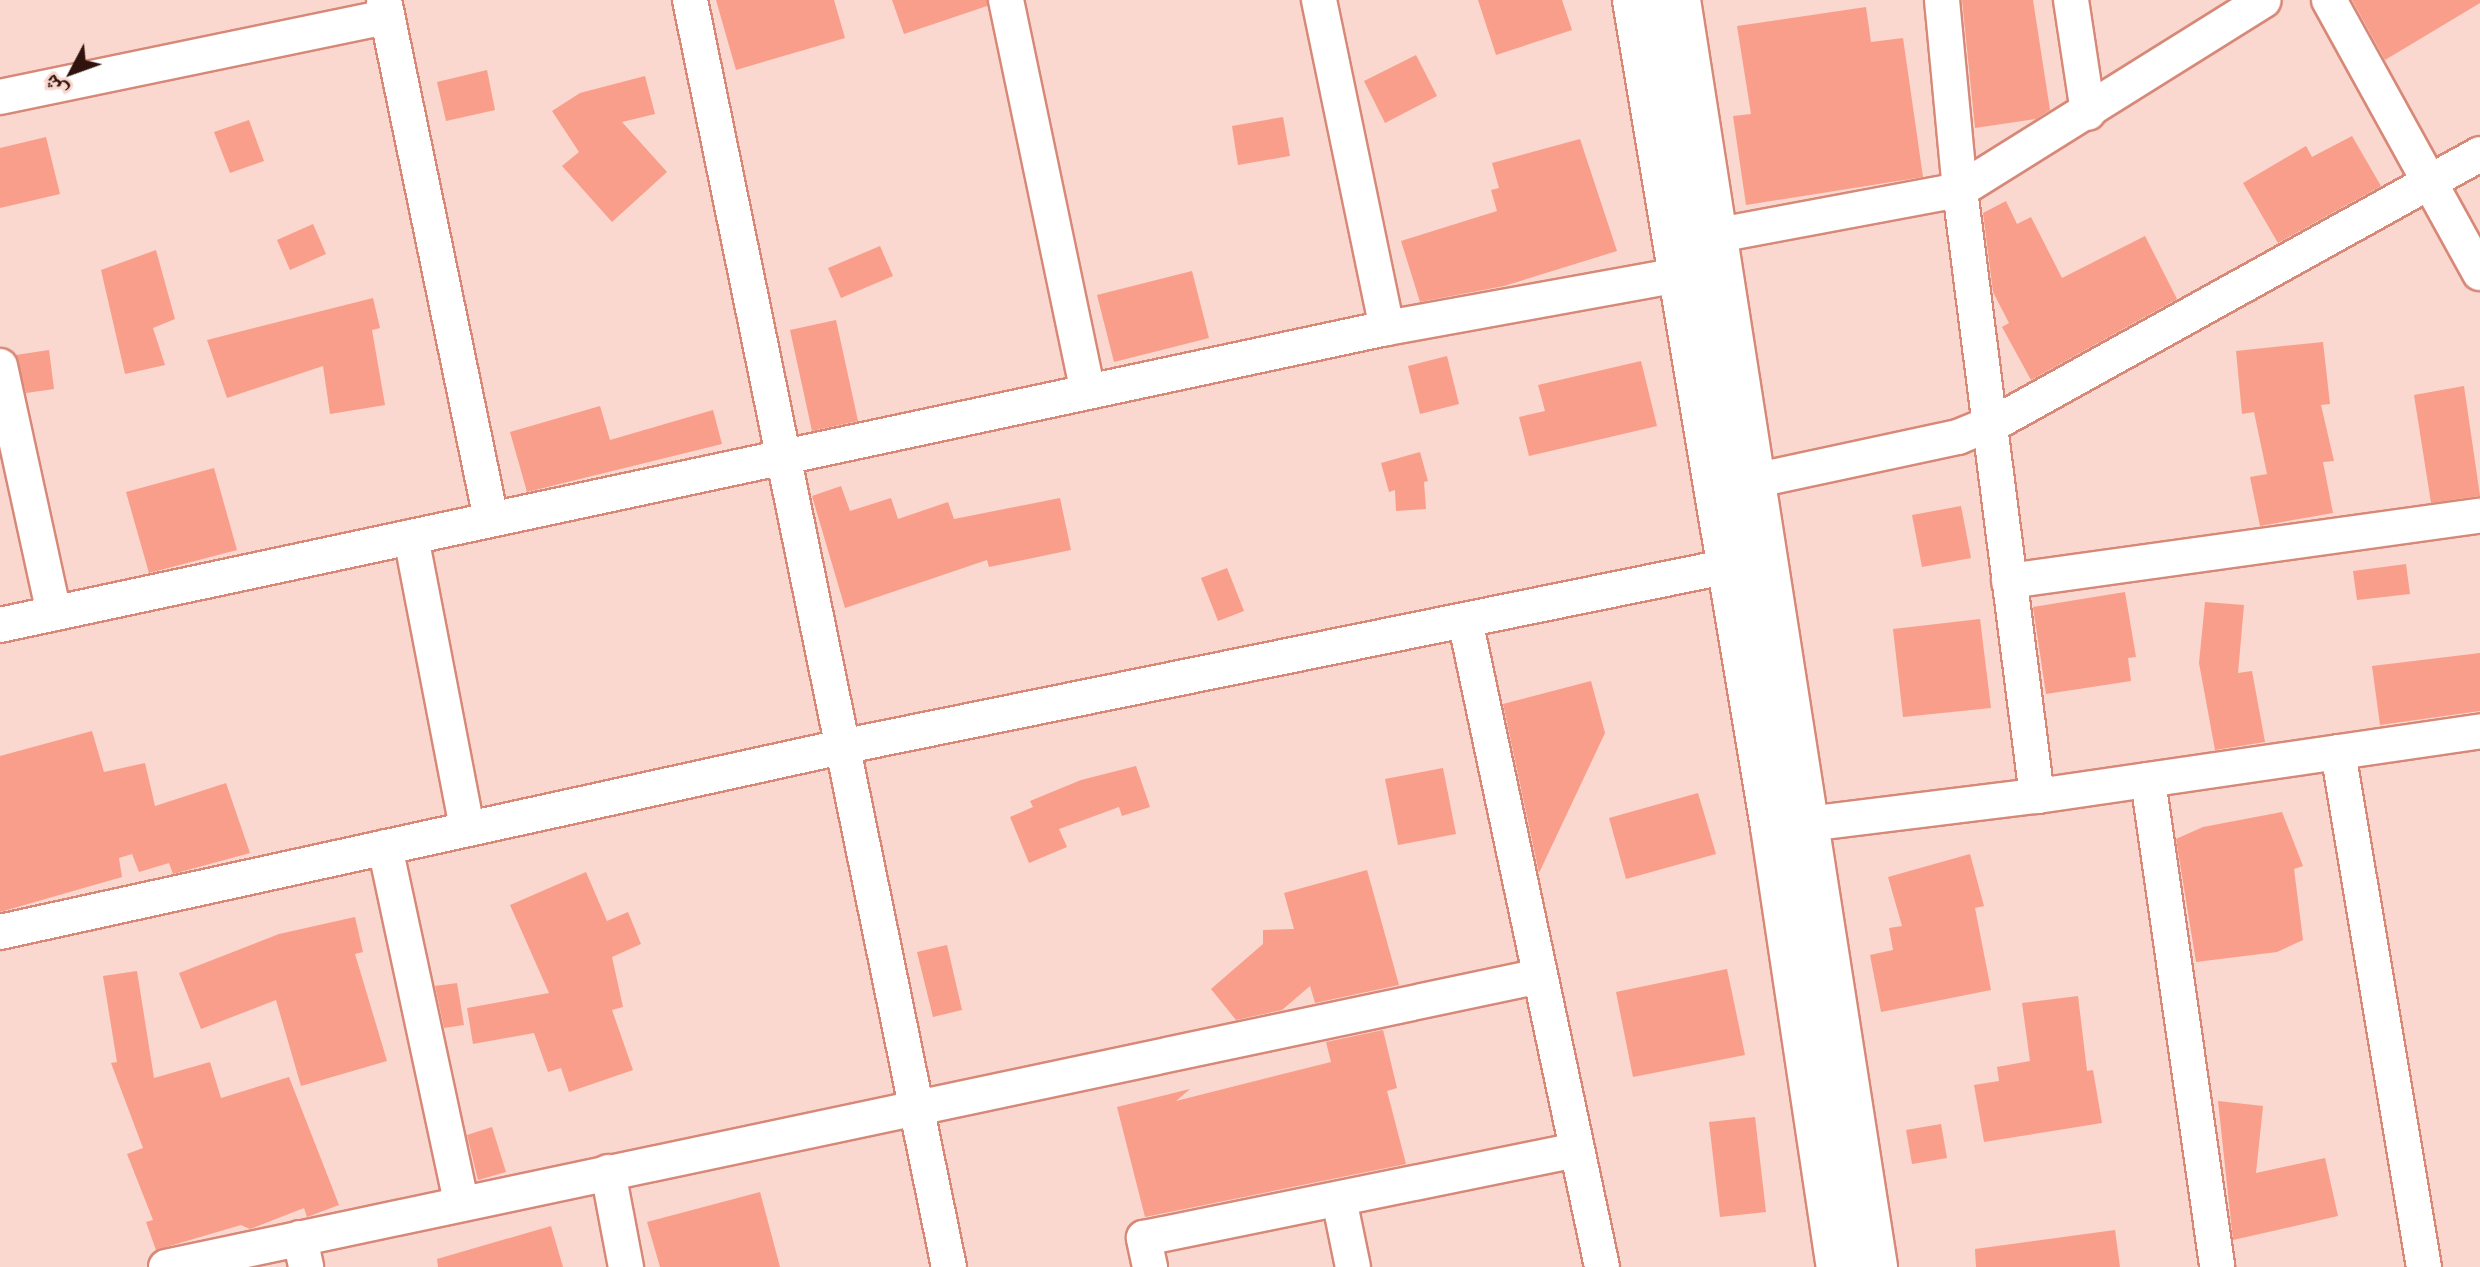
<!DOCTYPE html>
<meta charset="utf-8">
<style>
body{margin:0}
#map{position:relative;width:2480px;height:1267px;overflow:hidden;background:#fad7cf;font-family:"Open Sans","Noto Naskh Arabic",sans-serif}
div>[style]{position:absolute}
.building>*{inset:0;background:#f99e8a}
.roads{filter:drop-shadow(2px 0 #d78877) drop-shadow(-2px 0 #d78877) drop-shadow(0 2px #d78877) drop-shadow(0 -2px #d78877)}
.minor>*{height:34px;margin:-17px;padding:0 17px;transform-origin:17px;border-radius:17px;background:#fff}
.secondary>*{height:44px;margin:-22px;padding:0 22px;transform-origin:22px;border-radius:22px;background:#fff}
span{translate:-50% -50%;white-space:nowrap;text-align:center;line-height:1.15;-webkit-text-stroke:7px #fad7cf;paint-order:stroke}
.north{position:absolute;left:32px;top:32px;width:80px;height:80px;-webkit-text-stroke:6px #fad7cf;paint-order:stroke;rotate:229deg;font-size:22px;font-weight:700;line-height:32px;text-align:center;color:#31130d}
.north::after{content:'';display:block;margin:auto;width:28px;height:36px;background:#31130d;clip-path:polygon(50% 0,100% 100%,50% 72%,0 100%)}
</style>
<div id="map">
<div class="building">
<div style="clip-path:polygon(716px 0,834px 0,845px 38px,736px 70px)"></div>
<div style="clip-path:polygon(892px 0,987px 0,987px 6px,904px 34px)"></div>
<div style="clip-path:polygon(1478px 0,1562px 0,1572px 30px,1496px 55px)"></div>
<div style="clip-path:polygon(1962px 0,2033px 0,2050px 110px,2036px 119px,1975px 128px)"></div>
<div style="clip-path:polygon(2352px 0,2480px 0,2480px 3px,2385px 60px)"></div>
<div style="clip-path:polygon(1866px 7px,1871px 42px,1903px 38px,1923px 177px,1746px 205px,1733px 116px,1751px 114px,1737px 26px)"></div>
<div style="clip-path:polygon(1416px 55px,1437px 96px,1385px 123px,1364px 81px)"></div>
<div style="clip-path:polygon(487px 70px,495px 110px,446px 121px,437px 82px)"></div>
<div style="clip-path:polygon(645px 76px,655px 114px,622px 122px,667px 172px,612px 222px,562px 166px,579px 152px,552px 111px,580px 93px)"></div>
<div style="clip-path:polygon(1283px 117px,1290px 156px,1238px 165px,1232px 126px)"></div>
<div style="clip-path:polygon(249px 120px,264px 161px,230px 173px,214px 132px)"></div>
<div style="clip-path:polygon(2352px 136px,2381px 186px,2278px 243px,2243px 183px,2306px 146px,2312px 157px)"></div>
<div style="clip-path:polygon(46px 137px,60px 194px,0 208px,0 148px)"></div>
<div style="clip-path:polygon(1580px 139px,1617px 251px,1504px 286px,1420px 302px,1401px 241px,1497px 211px,1491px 190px,1499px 188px,1492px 163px)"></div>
<div style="clip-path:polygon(2006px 201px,2017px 224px,2031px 217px,2062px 278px,2145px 236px,2177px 299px,2031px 380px,2002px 327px,2009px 323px,1993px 292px,1983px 213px)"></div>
<div style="clip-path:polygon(313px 224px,326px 254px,290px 270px,277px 240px)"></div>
<div style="clip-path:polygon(880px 246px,893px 276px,841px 298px,828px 268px)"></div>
<div style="clip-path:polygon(156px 250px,175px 319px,153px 328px,165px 365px,125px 374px,101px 270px)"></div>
<div style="clip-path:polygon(1192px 271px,1209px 338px,1114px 362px,1097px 295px)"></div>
<div style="clip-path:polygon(373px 298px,380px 328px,372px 330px,385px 405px,330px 414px,323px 366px,227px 398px,207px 340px)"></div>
<div style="clip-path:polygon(836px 320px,858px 421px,812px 431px,790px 330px)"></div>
<div style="clip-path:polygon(2323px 342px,2330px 404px,2321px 405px,2334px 461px,2323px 462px,2333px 513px,2260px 526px,2250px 477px,2267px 474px,2254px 412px,2242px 414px,2236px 351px)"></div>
<div style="clip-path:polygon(49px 350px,54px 389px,26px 393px,16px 355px)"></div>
<div style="clip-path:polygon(1447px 356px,1459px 404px,1420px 414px,1408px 366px)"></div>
<div style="clip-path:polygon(1641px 361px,1657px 426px,1529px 456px,1519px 417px,1545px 411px,1538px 385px)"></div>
<div style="clip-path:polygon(2464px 386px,2480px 496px,2431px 503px,2414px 395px)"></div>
<div style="clip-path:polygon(600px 406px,610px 440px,713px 410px,722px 444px,527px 492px,510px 432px)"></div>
<div style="clip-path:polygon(1420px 452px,1428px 481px,1424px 482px,1426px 509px,1396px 511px,1395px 490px,1389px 492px,1381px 463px)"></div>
<div style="clip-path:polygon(214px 468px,237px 550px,149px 573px,126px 492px)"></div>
<div style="clip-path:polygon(841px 486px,850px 511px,891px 498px,898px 519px,948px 502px,954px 519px,1060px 498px,1071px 550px,989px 567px,987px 560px,845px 608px,812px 496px)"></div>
<div style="clip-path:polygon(1961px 506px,1971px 558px,1922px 567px,1912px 515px)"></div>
<div style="clip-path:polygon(2406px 564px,2410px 594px,2357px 600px,2353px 571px)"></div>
<div style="clip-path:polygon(1227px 568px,1244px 611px,1218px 621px,1201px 578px)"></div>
<div style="clip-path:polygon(2125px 592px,2136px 657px,2128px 658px,2131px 681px,2046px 694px,2033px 607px)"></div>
<div style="clip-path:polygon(2205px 602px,2244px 605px,2238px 673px,2252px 671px,2265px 742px,2215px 750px,2199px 663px)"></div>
<div style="clip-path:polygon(1980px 619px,1991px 708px,1903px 717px,1893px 629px)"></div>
<div style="clip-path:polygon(2480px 653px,2480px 711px,2380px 725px,2372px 666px)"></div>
<div style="clip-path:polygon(1591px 681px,1605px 733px,1539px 873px,1503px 704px)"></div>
<div style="clip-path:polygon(92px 731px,104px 772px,145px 763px,155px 806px,226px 783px,250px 853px,173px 874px,169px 863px,139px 872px,132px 854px,119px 858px,122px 877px,0 912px,0 756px)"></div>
<div style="clip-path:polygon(1136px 766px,1150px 807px,1122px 816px,1119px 807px,1059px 829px,1067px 847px,1029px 863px,1010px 817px,1033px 807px,1030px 801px,1081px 780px)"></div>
<div style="clip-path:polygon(1443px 768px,1456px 834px,1398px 845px,1385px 779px)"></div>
<div style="clip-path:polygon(1698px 793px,1716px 854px,1626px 879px,1609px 818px)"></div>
<div style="clip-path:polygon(2282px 812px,2303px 866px,2294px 869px,2303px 940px,2277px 952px,2196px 962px,2176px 839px,2203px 827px)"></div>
<div style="clip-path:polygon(1970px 854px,1984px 906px,1975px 908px,1991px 990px,1881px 1012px,1870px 955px,1893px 950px,1889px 928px,1902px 926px,1888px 877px)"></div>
<div style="clip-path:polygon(1367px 870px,1399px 985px,1315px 1003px,1310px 986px,1282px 1010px,1236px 1020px,1211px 989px,1263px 944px,1263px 930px,1294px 929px,1284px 893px)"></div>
<div style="clip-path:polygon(586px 872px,607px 921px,628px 912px,641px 944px,612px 957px,623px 1007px,612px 1010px,633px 1070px,569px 1092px,561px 1068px,548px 1072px,534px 1033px,473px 1044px,467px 1008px,549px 993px,510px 905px)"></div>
<div style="clip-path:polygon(355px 917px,363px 952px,355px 954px,387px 1061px,301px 1086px,276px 1000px,201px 1029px,179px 973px,279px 934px)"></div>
<div style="clip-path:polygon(947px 945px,962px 1010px,933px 1017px,917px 952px)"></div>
<div style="clip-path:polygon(1727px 969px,1745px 1055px,1633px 1077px,1616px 992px)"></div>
<div style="clip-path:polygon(137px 971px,154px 1078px,210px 1062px,221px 1098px,289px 1077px,339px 1205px,307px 1217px,304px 1208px,250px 1229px,241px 1225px,156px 1250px,146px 1222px,153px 1220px,127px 1154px,143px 1148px,111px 1063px,117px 1062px,103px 976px)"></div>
<div style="clip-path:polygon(457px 983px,464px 1025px,444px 1028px,435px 986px)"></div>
<div style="clip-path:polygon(2078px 996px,2087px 1071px,2093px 1070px,2102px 1123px,1984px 1142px,1974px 1085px,1999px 1081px,1997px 1067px,2030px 1061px,2022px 1003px)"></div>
<div style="clip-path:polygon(1383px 1030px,1397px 1088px,1387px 1091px,1406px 1164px,1145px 1217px,1117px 1107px,1190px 1089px,1176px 1101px,1331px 1062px,1326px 1042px)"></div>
<div style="clip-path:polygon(2218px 1101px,2263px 1106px,2256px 1173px,2325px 1158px,2338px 1216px,2233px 1240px)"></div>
<div style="clip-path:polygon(1755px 1117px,1766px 1212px,1720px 1217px,1709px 1122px)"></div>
<div style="clip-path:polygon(1941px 1124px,1947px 1158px,1912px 1164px,1906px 1130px)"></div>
<div style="clip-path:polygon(492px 1127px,506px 1172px,478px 1180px,467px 1135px)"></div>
<div style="clip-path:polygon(760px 1192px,780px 1267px,660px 1267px,647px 1222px)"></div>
<div style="clip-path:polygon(551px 1226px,563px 1267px,438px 1267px,437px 1259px)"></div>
<div style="clip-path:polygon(2115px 1230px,2120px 1267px,1976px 1267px,1975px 1249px)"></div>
</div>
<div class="roads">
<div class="minor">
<div style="left:384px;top:0;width:530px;rotate:78.35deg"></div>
<div style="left:690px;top:0;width:1293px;rotate:78.45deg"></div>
<div style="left:1006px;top:0;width:400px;rotate:78.2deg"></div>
<div style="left:1319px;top:0;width:335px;rotate:78.3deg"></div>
<div style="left:1942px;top:0;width:191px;rotate:84.6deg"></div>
<div style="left:1960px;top:190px;width:611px;rotate:82.76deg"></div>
<div style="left:2071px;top:0;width:114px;rotate:81.4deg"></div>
<div style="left:2329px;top:0;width:312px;rotate:61.1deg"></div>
<div style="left:0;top:97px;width:395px;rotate:-11.7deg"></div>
<div style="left:1692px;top:240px;width:273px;rotate:-10.6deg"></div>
<div style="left:1960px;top:190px;width:358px;rotate:-32deg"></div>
<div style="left:0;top:366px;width:253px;rotate:77.7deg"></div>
<div style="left:1753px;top:481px;width:210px;rotate:-12.1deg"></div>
<div style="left:1958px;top:437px;width:50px;rotate:-22.4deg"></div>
<div style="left:2004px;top:418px;width:544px;rotate:-29.01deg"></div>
<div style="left:411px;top:537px;width:297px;rotate:79.1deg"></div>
<div style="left:2009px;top:581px;width:475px;rotate:-7.9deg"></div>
<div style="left:1465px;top:620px;width:661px;rotate:78.04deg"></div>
<div style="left:0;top:625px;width:1418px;rotate:-12.09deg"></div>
<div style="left:1387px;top:328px;width:320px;rotate:-10.3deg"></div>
<div style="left:2338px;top:752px;width:522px;rotate:80.52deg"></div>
<div style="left:2148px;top:780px;width:492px;rotate:81.9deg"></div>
<div style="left:1783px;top:827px;width:256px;rotate:-7deg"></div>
<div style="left:2037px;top:796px;width:448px;rotate:-8.3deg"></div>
<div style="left:385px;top:847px;width:364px;rotate:77.9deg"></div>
<div style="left:0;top:932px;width:866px;rotate:-12.4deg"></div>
<div style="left:846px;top:746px;width:927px;rotate:-11.52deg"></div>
<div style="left:608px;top:1172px;width:97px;rotate:79.3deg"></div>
<div style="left:1339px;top:1199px;width:69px;rotate:78.4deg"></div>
<div style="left:300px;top:1238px;width:30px;rotate:78deg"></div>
<div style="left:166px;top:1267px;width:1404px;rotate:-11.96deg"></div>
<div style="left:1150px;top:1267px;width:30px;rotate:-102deg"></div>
<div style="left:1144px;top:1238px;width:442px;rotate:-11.5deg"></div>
</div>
<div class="secondary">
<div style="left:1635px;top:0;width:838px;rotate:80.53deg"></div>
<div style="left:1773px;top:827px;width:445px;rotate:81.5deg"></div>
<div style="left:1678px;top:0;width:1282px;rotate:81.16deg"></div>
</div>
</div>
<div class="north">ش</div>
</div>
